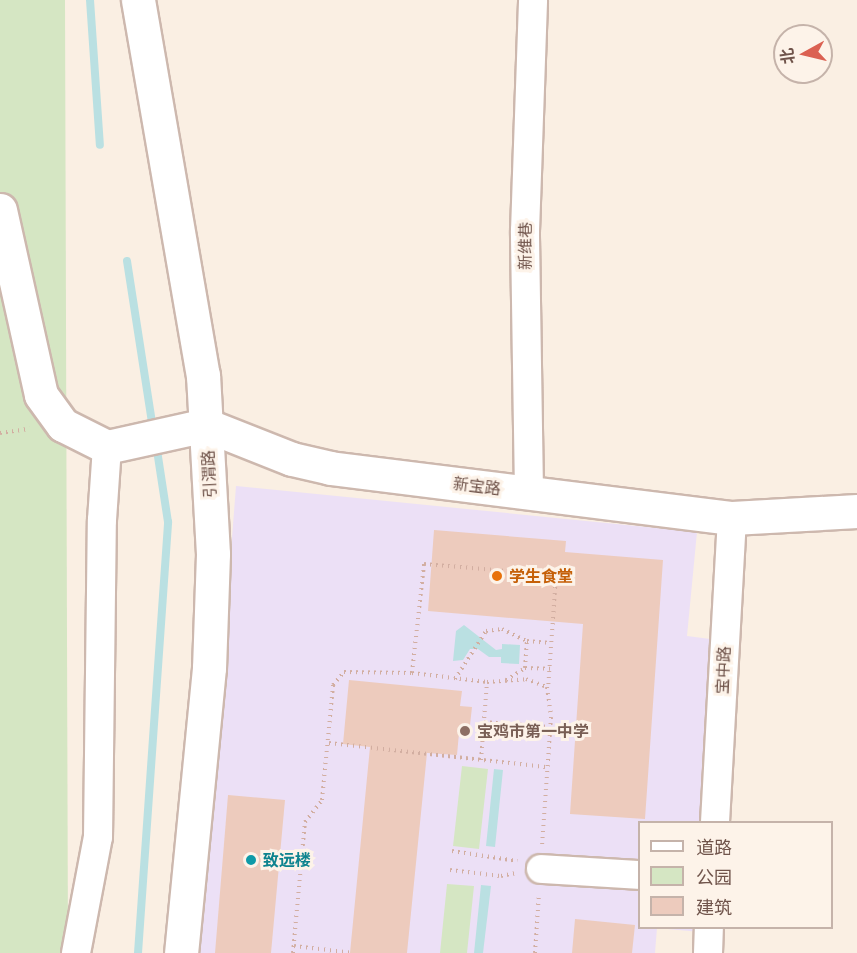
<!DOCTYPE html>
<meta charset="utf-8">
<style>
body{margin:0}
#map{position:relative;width:857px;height:953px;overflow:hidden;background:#faefe3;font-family:Mulish,"Noto Sans SC",sans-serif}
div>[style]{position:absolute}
.education>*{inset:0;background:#ece0f6}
.green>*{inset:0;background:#d5e6c3}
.water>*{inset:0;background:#bae0e2}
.stream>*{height:8px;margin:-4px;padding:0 4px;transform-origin:4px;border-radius:4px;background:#bae0e2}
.building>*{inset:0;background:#edcbbd}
.path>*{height:4px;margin-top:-2px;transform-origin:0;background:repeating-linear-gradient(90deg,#d2aea1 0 1.5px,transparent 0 6px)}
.roads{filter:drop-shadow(2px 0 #cdb8ae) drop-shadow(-2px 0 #cdb8ae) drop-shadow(0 2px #cdb8ae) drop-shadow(0 -2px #cdb8ae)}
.minor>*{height:28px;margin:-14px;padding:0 14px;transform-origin:14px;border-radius:14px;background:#fff}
.tertiary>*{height:33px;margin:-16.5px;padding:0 16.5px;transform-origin:16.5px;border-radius:16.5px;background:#fff}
.secondary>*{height:33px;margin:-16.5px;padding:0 16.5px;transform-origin:16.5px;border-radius:16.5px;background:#fff}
.dots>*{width:16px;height:16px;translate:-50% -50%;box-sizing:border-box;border:3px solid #fdf3e9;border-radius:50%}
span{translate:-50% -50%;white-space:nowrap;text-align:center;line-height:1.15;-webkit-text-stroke:6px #fdf3e9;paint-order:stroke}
.street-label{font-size:16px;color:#70544b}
.food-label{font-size:16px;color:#c56008;font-weight:700}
.left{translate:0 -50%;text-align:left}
.education-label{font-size:16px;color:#785e54;font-weight:700}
.culture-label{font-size:16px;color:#0d838f;font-weight:700}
.legend{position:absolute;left:638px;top:821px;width:195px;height:108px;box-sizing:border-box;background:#fdf3e9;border:2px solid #c5b3aa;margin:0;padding:8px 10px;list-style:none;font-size:18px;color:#70544b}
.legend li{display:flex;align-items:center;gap:12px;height:30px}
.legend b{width:30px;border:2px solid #c5b3aa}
.north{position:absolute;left:773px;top:24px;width:60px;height:60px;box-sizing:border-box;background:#fdf3e9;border:2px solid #c5b3aa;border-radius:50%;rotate:262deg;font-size:16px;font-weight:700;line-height:24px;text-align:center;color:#70544b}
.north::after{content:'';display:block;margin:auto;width:21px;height:27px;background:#db6152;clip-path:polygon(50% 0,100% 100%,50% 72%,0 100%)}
</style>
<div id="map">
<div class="education">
<div style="clip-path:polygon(236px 486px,697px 532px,687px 636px,718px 640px,706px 822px,640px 822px,640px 928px,700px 928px,700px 932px,657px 928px,655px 953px,200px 953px)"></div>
</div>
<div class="green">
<div style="clip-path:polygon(0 0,65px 0,68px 953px,0 953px)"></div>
<div style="clip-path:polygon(462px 766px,488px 769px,479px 849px,453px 846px)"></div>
<div style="clip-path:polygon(447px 884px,474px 886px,467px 953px,440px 953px)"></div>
</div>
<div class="water">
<div style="clip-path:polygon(464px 625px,496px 650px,502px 649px,502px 644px,520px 645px,519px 664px,501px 663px,501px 657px,489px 657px,478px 649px,470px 649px,463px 660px,453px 661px,456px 631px)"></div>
<div style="clip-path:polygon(494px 769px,503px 770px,495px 847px,486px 846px)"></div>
<div style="clip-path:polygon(481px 885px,491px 886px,483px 953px,474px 953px)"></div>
</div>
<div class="stream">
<div style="left:90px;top:0;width:145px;rotate:86.1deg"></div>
<div style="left:127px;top:261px;width:170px;rotate:81.2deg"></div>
<div style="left:138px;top:953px;width:432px;rotate:-86deg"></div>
<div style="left:168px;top:522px;width:79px;rotate:-98.7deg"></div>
</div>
<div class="building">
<div style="clip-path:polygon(434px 530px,566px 541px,565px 552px,663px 560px,645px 819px,570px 814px,583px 624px,428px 611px)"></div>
<div style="clip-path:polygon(349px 680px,462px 691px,460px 706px,472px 707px,469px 734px,459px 733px,457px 755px,427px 753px,407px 953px,350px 953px,370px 747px,343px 744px)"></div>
<div style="clip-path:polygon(228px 795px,285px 800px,271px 953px,215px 953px)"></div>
<div style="clip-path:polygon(575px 919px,635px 925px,632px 953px,572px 953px)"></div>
</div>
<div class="path">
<div style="left:0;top:433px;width:30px;rotate:-8deg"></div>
<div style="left:525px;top:668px;width:26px;rotate:-86deg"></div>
<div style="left:412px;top:673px;width:110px;rotate:-83.7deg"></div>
<div style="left:424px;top:564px;width:132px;rotate:4.8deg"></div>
<div style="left:556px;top:575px;width:113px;rotate:94deg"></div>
<div style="left:455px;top:679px;width:57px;rotate:-57.1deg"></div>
<div style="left:486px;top:631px;width:16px;rotate:-7deg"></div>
<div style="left:502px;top:629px;width:28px;rotate:26deg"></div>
<div style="left:527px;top:641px;width:24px;rotate:5deg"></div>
<div style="left:506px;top:680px;width:22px;rotate:-32deg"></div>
<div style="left:525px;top:668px;width:25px;rotate:2deg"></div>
<div style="left:484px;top:722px;width:66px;rotate:4.3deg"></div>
<div style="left:329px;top:743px;width:218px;rotate:6.3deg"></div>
<div style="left:481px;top:760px;width:78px;rotate:-85.6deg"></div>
<div style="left:452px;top:851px;width:66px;rotate:8.7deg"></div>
<div style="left:450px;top:870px;width:51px;rotate:6.7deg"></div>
<div style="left:501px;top:876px;width:15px;rotate:-11deg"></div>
<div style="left:294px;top:946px;width:60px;rotate:6.7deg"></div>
<div style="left:293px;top:953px;width:132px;rotate:-84.8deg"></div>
<div style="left:305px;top:822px;width:28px;rotate:-52deg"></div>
<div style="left:322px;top:800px;width:116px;rotate:-84.5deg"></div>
<div style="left:333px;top:685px;width:17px;rotate:-50deg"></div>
<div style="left:344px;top:672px;width:68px;rotate:0.8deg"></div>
<div style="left:412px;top:673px;width:76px;rotate:6.8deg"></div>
<div style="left:487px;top:682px;width:39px;rotate:-4deg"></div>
<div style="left:526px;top:679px;width:22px;rotate:21deg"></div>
<div style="left:547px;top:687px;width:30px;rotate:82deg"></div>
<div style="left:551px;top:717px;width:128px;rotate:94deg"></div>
<div style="left:535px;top:953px;width:59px;rotate:-86.1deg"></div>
</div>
<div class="roads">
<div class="minor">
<div style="left:529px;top:492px;width:261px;rotate:-90.9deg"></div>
<div style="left:525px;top:231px;width:231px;rotate:-88deg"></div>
<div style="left:715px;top:822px;width:304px;rotate:-86.8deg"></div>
<div style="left:541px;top:869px;width:99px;rotate:3.5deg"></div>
<div style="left:76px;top:953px;width:118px;rotate:-79.3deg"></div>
<div style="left:98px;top:837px;width:317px;rotate:-89.3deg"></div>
<div style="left:102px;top:520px;width:73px;rotate:-86.1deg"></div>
<div style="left:708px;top:953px;width:25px;rotate:-88deg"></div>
</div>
<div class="tertiary">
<div style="left:138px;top:0;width:381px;rotate:80.2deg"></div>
<div style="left:203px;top:375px;width:179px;rotate:86.8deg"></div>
<div style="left:213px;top:554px;width:114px;rotate:92deg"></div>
<div style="left:209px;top:668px;width:286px;rotate:95.6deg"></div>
</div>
<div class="secondary">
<div style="left:0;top:210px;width:189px;rotate:77.5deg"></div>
<div style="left:41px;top:395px;width:37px;rotate:54deg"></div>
<div style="left:63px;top:425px;width:49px;rotate:26.6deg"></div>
<div style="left:107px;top:447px;width:101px;rotate:-12.5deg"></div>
<div style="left:206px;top:425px;width:92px;rotate:21.6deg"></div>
<div style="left:292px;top:459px;width:39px;rotate:13deg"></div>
<div style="left:330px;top:468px;width:405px;rotate:7.1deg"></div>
<div style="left:732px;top:518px;width:125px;rotate:-3.2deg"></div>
</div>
</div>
<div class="dots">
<div style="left:497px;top:576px;background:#e8710a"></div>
<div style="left:465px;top:731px;background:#8d6e63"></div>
<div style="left:251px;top:860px;background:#0f9aa8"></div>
</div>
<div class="street-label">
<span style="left:525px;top:246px;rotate:-90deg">新维巷</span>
<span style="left:209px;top:474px;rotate:-93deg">引渭路</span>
<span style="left:477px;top:486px;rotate:7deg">新宝路</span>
<span style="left:723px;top:670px;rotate:-87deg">宝中路</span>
</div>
<div class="food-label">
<span class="left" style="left:509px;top:576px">学生食堂</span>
</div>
<div class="education-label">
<span class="left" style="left:477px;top:731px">宝鸡市第一中学</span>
</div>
<div class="culture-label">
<span class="left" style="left:263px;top:860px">致远楼</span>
</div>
<ul class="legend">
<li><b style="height:8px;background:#fff"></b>道路</li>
<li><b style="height:16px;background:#d5e6c3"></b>公园</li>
<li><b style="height:16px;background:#edcbbd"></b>建筑</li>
</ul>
<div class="north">北</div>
</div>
